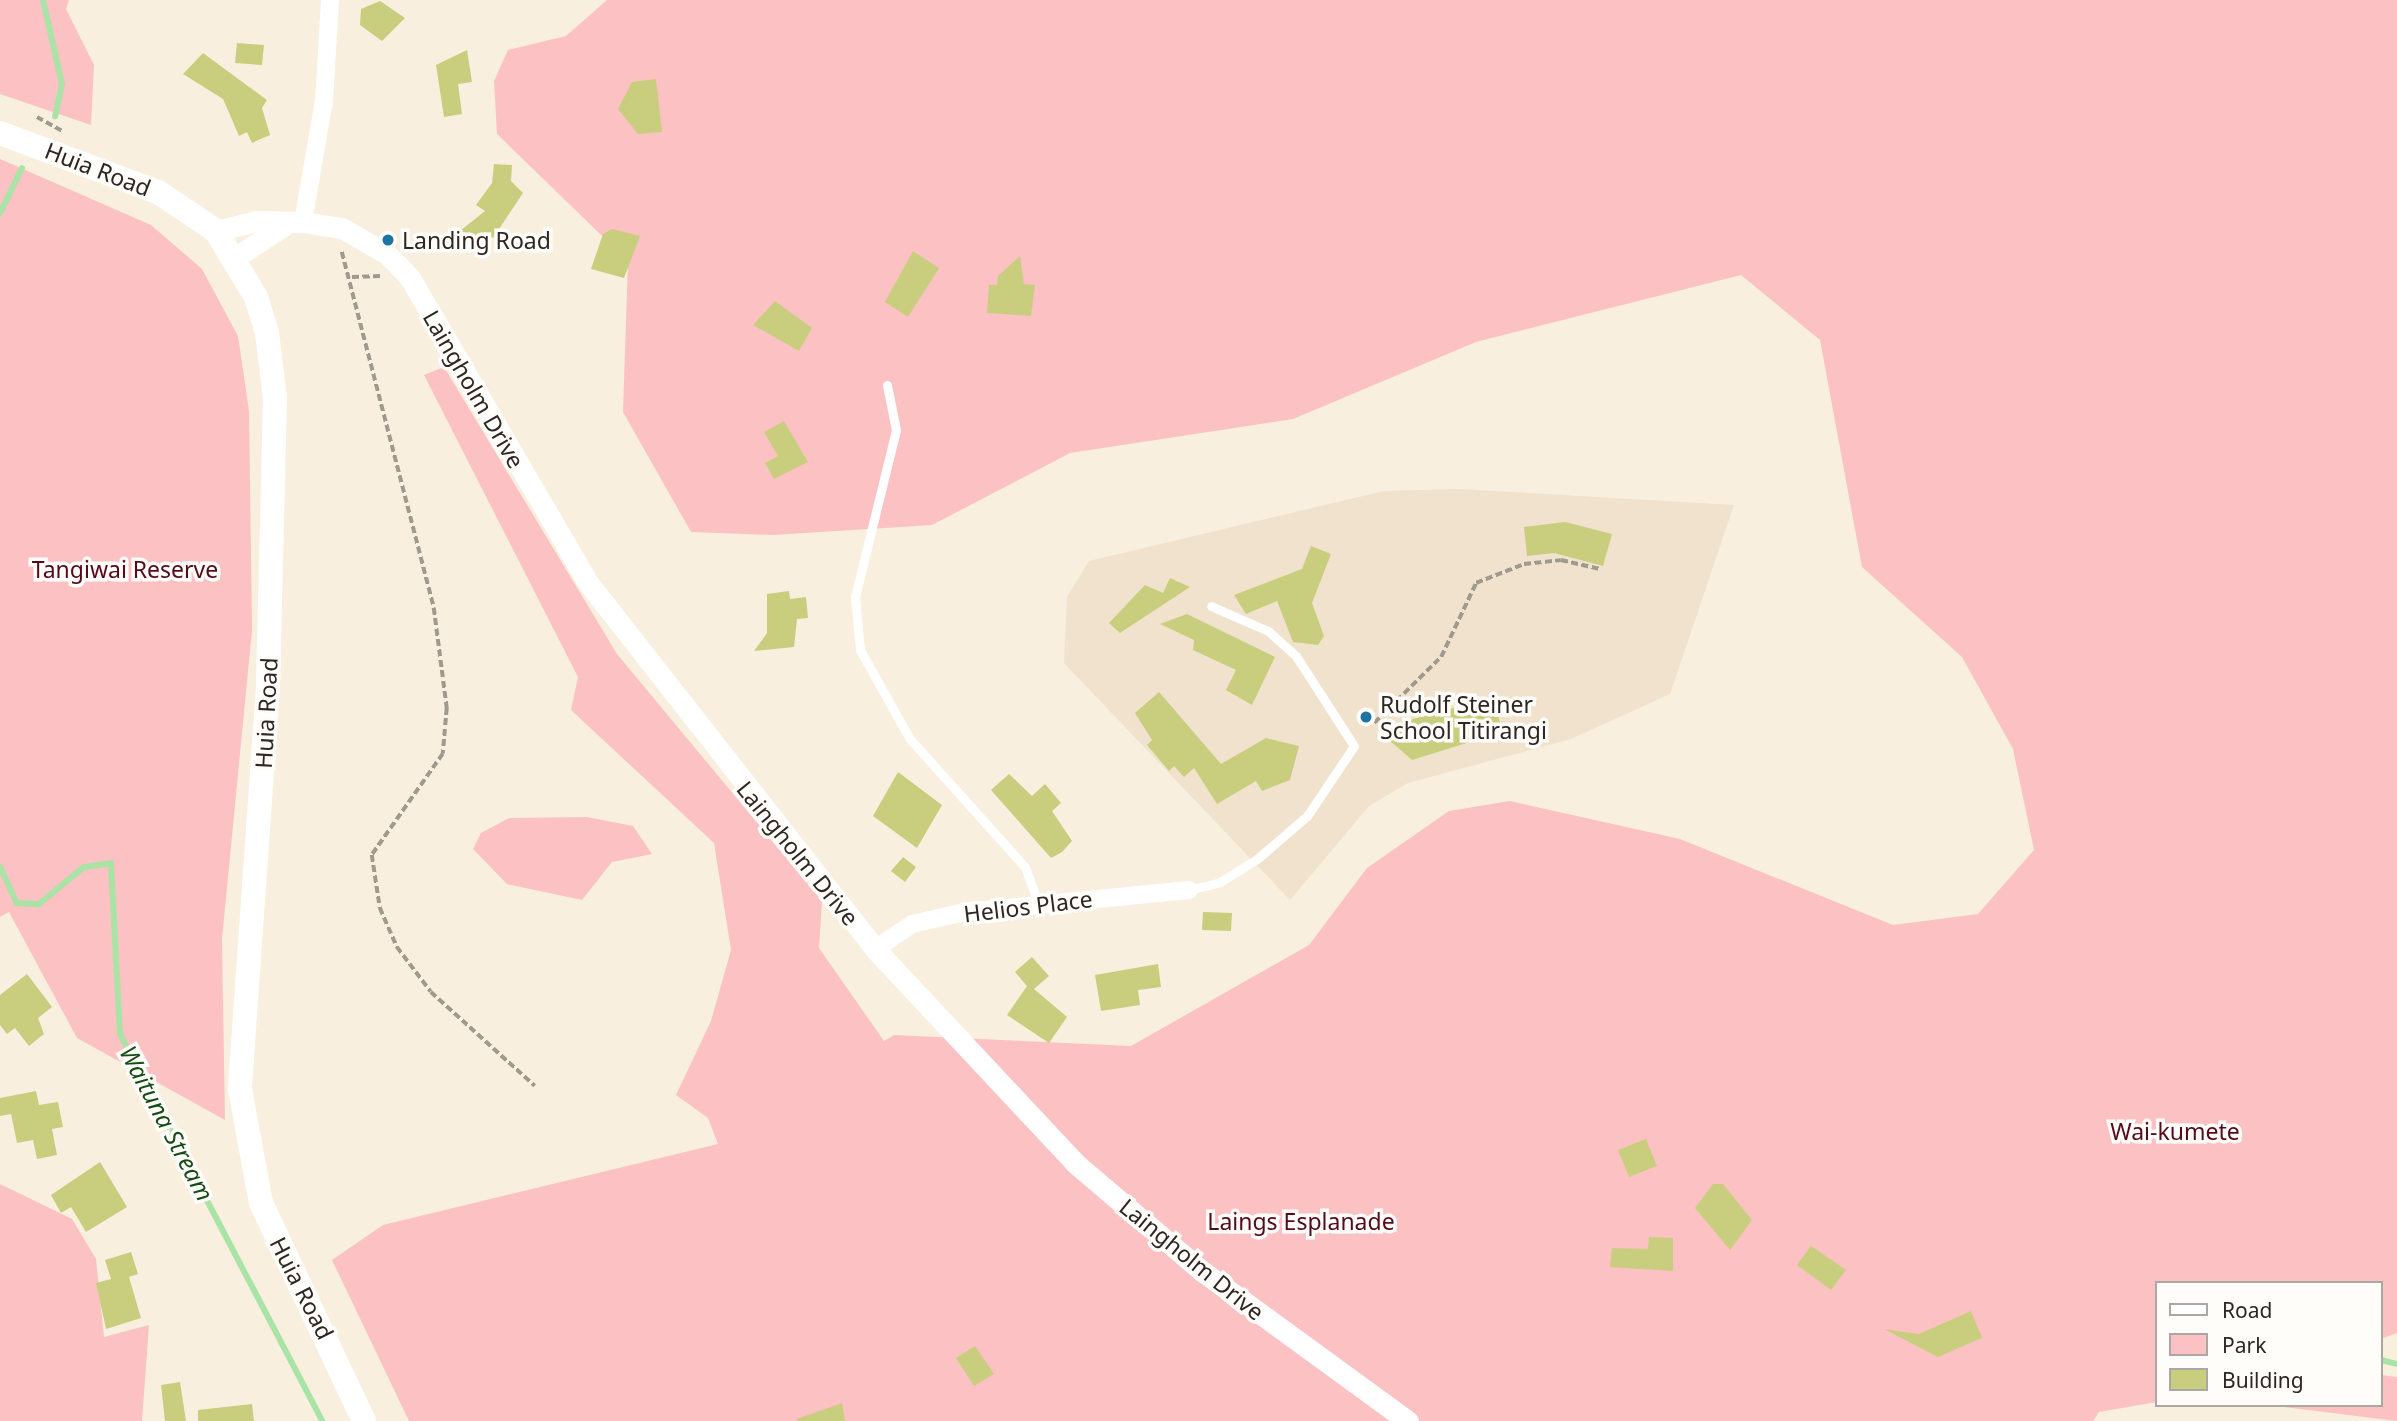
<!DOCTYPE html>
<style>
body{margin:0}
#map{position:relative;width:2397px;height:1421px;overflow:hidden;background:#f8efdf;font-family:"Noto Sans",sans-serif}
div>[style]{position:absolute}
.built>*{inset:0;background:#f0e2cc}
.green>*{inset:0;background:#fcc1c3}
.stream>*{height:6px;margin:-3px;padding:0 3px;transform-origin:3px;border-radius:3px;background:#a9e3a6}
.building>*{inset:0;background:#c9ce7e}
.path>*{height:3.5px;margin-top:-1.75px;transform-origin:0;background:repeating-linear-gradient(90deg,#a0998e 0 7px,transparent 0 10.5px)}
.service>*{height:9px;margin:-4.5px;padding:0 4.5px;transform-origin:4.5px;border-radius:4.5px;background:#fff}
.minor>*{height:18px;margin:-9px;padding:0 9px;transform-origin:9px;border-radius:9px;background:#fff}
.tertiary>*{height:21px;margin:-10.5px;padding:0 10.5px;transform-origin:10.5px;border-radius:10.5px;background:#fff}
.secondary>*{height:24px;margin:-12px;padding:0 12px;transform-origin:12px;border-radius:12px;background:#fff}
.dots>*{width:19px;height:19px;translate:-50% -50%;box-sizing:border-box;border:4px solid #fffdfa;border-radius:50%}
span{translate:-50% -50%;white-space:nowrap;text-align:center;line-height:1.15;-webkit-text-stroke:7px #fffdfa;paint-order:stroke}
.street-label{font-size:23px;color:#2b2722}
.poi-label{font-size:23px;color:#2b2722}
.left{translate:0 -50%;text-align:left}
.park-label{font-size:23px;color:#560a1a}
.water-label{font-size:24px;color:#134d14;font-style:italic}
.legend{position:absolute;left:2155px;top:1281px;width:228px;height:126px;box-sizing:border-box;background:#fffdfa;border:2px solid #aaa7a4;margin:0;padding:9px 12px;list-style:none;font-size:21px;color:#2b2722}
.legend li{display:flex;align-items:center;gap:14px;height:35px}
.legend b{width:35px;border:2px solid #aaa7a4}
</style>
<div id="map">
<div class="built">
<div style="clip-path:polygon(1460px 489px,1734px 505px,1670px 694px,1571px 739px,1408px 783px,1369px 806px,1290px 900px,1064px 663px,1067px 597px,1089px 561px,1384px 491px)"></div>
</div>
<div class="green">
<div style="clip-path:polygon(0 0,69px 0,66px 9px,94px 65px,91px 125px,0 94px)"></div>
<div style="clip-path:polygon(607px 0,2397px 0,2397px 1333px,2381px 1339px,2381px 1283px,2157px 1283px,2157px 1402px,2099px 1412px,2093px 1421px,409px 1421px,332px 1260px,383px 1225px,718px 1144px,708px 1118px,676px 1095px,711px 1021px,731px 950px,714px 843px,571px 710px,578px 677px,424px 375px,444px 367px,617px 654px,822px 901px,819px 948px,884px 1041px,894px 1035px,1131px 1046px,1309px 945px,1367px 868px,1449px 811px,1510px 801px,1680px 839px,1893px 925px,1978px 914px,2034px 850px,2013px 749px,1962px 657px,1862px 567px,1820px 340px,1741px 275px,1476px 342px,1293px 419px,1070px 453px,932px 525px,773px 535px,691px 532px,623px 412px,628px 261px,497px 134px,494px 81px,508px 50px,566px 36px)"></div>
<div style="clip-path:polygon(0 159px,151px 225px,202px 269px,238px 336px,249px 411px,252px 630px,222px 939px,225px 1120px,77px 1038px,9px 912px,0 917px)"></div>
<div style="clip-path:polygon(587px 817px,633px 826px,652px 854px,612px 862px,582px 900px,507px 884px,473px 849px,481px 833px,509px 818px)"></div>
<div style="clip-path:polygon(0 1184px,72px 1219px,96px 1259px,104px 1337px,149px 1325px,142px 1421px,0 1421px)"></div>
<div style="clip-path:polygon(2381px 1375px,2397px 1377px,2397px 1421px,2268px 1405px,2381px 1405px)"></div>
</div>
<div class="stream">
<div style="left:43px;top:0;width:86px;rotate:77.3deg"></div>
<div style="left:62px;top:84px;width:33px;rotate:102deg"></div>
<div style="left:0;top:213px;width:50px;rotate:-63.9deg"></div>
<div style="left:0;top:867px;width:40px;rotate:65deg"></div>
<div style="left:17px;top:903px;width:22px;rotate:3deg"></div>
<div style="left:39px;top:904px;width:58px;rotate:-39.4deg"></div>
<div style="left:84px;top:867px;width:27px;rotate:-8deg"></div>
<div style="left:111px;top:863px;width:171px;rotate:87deg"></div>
<div style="left:120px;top:1034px;width:437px;rotate:62.4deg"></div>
<div style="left:2381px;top:1360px;width:16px;rotate:14deg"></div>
</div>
<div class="building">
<div style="clip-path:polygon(380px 1px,405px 18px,382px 41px,360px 25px,361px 9px)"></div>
<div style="clip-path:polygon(237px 43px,264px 45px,262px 65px,235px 63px)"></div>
<div style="clip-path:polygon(467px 50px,472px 82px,458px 84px,462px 114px,444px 117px,436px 65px)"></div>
<div style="clip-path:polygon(203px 53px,267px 100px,262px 108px,270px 135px,252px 143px,247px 132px,239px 136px,223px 99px,183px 74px)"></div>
<div style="clip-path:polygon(656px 79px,662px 132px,638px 134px,618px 109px,632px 82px)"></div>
<div style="clip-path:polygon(494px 164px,512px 165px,511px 181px,523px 193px,493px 238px,485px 232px,471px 244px,460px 231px,485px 211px,476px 205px,492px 183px)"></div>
<div style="clip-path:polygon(612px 229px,640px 236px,624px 278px,591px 269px,603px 234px)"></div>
<div style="clip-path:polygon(913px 251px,939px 268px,908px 317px,885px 302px)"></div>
<div style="clip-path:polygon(1020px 256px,1024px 284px,1035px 285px,1031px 316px,987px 313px,989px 285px,997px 285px,998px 276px)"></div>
<div style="clip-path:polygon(775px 301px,812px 328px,799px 351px,753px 325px)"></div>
<div style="clip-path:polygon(784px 421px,808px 462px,774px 479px,765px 463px,778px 456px,764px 432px)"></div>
<div style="clip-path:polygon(1565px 522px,1612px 534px,1603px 566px,1554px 553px,1527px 556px,1524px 527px)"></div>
<div style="clip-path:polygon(1311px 546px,1331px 554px,1312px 603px,1324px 636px,1318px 645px,1293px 642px,1277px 601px,1246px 614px,1234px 595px,1302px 569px)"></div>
<div style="clip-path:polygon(1170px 578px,1190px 587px,1120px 633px,1109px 623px,1145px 585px,1163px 593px)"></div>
<div style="clip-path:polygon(789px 591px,790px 599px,806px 597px,808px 618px,797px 619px,794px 647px,754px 651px,767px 633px,767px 594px)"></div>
<div style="clip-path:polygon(1187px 614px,1275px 657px,1252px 705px,1226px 690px,1236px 670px,1193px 650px,1194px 640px,1160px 624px)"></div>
<div style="clip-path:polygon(1159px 692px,1221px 764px,1266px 738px,1299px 746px,1290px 780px,1262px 791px,1256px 781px,1217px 804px,1194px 768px,1184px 777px,1174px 766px,1169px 771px,1147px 745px,1152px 740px,1135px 713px)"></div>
<div style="clip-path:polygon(1480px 701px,1497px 711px,1502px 732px,1412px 760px,1388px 739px,1402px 722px)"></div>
<div style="clip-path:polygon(898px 772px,942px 805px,917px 848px,873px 816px)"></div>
<div style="clip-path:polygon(1009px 774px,1032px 796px,1045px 784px,1061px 803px,1052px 811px,1072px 841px,1062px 852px,1051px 858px,991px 790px)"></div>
<div style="clip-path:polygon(903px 857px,916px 867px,905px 882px,891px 871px)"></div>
<div style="clip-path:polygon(1203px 912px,1232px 913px,1231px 931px,1202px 930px)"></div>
<div style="clip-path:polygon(1032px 957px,1049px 976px,1034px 989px,1067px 1017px,1049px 1043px,1007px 1015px,1027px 986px,1015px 972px)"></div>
<div style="clip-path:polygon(1158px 964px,1161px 987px,1138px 990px,1140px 1005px,1101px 1011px,1095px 975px)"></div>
<div style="clip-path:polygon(27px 974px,52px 1007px,38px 1018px,44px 1034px,29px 1046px,15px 1028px,7px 1034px,0 1025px,0 995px)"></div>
<div style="clip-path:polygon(36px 1091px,39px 1105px,58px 1102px,63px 1127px,52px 1129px,57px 1155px,37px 1159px,33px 1140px,17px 1143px,11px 1114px,0 1116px,0 1098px)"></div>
<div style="clip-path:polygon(1646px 1139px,1657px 1166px,1629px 1177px,1618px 1150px)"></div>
<div style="clip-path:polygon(100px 1162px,127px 1207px,86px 1232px,71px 1207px,61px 1213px,51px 1195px)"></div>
<div style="clip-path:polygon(1713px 1184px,1723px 1184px,1752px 1220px,1730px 1250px,1695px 1208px)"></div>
<div style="clip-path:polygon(1649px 1237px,1673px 1238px,1673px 1271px,1610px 1267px,1612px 1248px,1648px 1249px)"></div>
<div style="clip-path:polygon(1811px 1246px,1846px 1270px,1831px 1290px,1797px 1265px)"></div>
<div style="clip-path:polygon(131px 1252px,138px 1274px,129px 1277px,141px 1318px,106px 1329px,96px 1283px,111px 1279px,105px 1260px)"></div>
<div style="clip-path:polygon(1971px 1311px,1982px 1338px,1938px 1357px,1884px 1329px,1919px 1334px)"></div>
<div style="clip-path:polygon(975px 1346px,994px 1374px,974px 1386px,956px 1358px)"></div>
<div style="clip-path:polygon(180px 1382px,186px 1421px,165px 1421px,161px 1385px)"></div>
<div style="clip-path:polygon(842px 1403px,845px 1421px,798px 1421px,797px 1419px)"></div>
<div style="clip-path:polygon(252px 1404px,254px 1421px,198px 1421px,198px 1410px)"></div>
</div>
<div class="path">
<div style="left:37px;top:117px;width:29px;rotate:29deg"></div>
<div style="left:342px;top:252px;width:368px;rotate:75.5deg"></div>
<div style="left:434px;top:608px;width:101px;rotate:82.6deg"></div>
<div style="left:447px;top:708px;width:46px;rotate:95deg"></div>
<div style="left:443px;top:754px;width:123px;rotate:125.1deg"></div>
<div style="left:372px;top:855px;width:54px;rotate:81.4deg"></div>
<div style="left:380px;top:908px;width:43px;rotate:66.4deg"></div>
<div style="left:397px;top:947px;width:56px;rotate:52.9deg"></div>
<div style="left:431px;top:992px;width:140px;rotate:42.1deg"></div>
<div style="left:352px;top:277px;width:29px;rotate:-2deg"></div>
<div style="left:1374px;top:723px;width:94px;rotate:-44.6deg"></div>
<div style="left:1441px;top:657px;width:82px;rotate:-64.7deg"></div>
<div style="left:1476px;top:583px;width:52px;rotate:-21.6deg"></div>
<div style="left:1524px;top:564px;width:37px;rotate:-6deg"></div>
<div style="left:1561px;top:560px;width:39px;rotate:13deg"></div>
</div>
<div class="service">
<div style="left:887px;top:385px;width:46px;rotate:78.7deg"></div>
<div style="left:896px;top:430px;width:172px;rotate:103.8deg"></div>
<div style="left:855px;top:597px;width:53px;rotate:84.6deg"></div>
<div style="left:860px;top:650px;width:102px;rotate:60.7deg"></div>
<div style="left:910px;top:739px;width:172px;rotate:48.1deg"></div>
<div style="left:1025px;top:867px;width:38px;rotate:70deg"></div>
<div style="left:1189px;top:890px;width:32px;rotate:-14deg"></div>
<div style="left:1220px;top:882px;width:44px;rotate:-31.9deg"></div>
<div style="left:1257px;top:859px;width:66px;rotate:-40.7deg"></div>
<div style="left:1307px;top:816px;width:84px;rotate:-56.1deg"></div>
<div style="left:1354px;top:746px;width:107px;rotate:-122.8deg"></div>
<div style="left:1296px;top:656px;width:38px;rotate:-138deg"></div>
<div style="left:1268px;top:631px;width:62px;rotate:-156.3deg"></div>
</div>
<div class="minor">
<div style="left:303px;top:222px;width:123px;rotate:-80.2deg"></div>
<div style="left:324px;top:101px;width:101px;rotate:-86.6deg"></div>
<div style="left:875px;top:949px;width:45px;rotate:-34deg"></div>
<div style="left:912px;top:924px;width:54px;rotate:-12.8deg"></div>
<div style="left:965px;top:912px;width:225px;rotate:-5.6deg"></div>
</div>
<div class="tertiary">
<div style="left:216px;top:231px;width:41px;rotate:-14deg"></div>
<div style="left:256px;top:221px;width:47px;rotate:1.2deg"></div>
<div style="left:303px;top:222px;width:39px;rotate:9deg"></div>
<div style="left:342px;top:228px;width:52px;rotate:30deg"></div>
<div style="left:387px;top:254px;width:33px;rotate:46deg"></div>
<div style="left:410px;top:278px;width:355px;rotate:59.7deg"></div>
<div style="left:589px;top:584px;width:464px;rotate:51.9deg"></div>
<div style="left:875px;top:949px;width:293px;rotate:46.9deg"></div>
<div style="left:1075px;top:1163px;width:167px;rotate:40.4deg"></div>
<div style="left:1202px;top:1271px;width:255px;rotate:36.1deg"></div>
<div style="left:236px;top:257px;width:60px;rotate:-33.4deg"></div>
</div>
<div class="secondary">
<div style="left:0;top:133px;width:169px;rotate:20.5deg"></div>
<div style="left:158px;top:192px;width:70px;rotate:33.9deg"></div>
<div style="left:216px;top:231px;width:77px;rotate:58.8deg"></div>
<div style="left:256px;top:297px;width:38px;rotate:73deg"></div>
<div style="left:267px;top:333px;width:65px;rotate:83deg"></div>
<div style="left:275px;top:398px;width:288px;rotate:91.4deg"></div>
<div style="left:268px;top:686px;width:404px;rotate:94deg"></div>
<div style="left:240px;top:1089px;width:116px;rotate:79.6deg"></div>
<div style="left:261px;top:1203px;width:241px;rotate:64.7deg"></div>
</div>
<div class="dots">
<div style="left:388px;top:240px;background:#1d73a3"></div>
<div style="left:1366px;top:717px;background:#1d73a3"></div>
</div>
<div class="street-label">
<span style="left:98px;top:169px;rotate:21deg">Huia Road</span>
<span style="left:474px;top:389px;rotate:60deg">Laingholm Drive</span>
<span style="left:266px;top:713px;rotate:-87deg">Huia Road</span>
<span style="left:798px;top:853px;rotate:51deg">Laingholm Drive</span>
<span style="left:1028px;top:906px;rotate:-7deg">Helios Place</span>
<span style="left:1192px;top:1259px;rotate:39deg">Laingholm Drive</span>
<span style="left:302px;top:1288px;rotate:63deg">Huia Road</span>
</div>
<div class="poi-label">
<span class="left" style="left:402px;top:240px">Landing Road</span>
<span class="left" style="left:1380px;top:717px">Rudolf Steiner<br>School Titirangi</span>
</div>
<div class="park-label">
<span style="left:125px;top:569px">Tangiwai Reserve</span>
<span style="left:2175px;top:1131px">Wai-kumete</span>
<span style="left:1301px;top:1221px">Laings Esplanade</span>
</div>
<div class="water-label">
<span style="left:167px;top:1123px;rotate:62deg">Waituna Stream</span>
</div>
<ul class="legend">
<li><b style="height:9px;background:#fff"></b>Road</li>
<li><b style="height:19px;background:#fcc1c3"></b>Park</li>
<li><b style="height:19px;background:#c9ce7e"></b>Building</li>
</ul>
</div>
